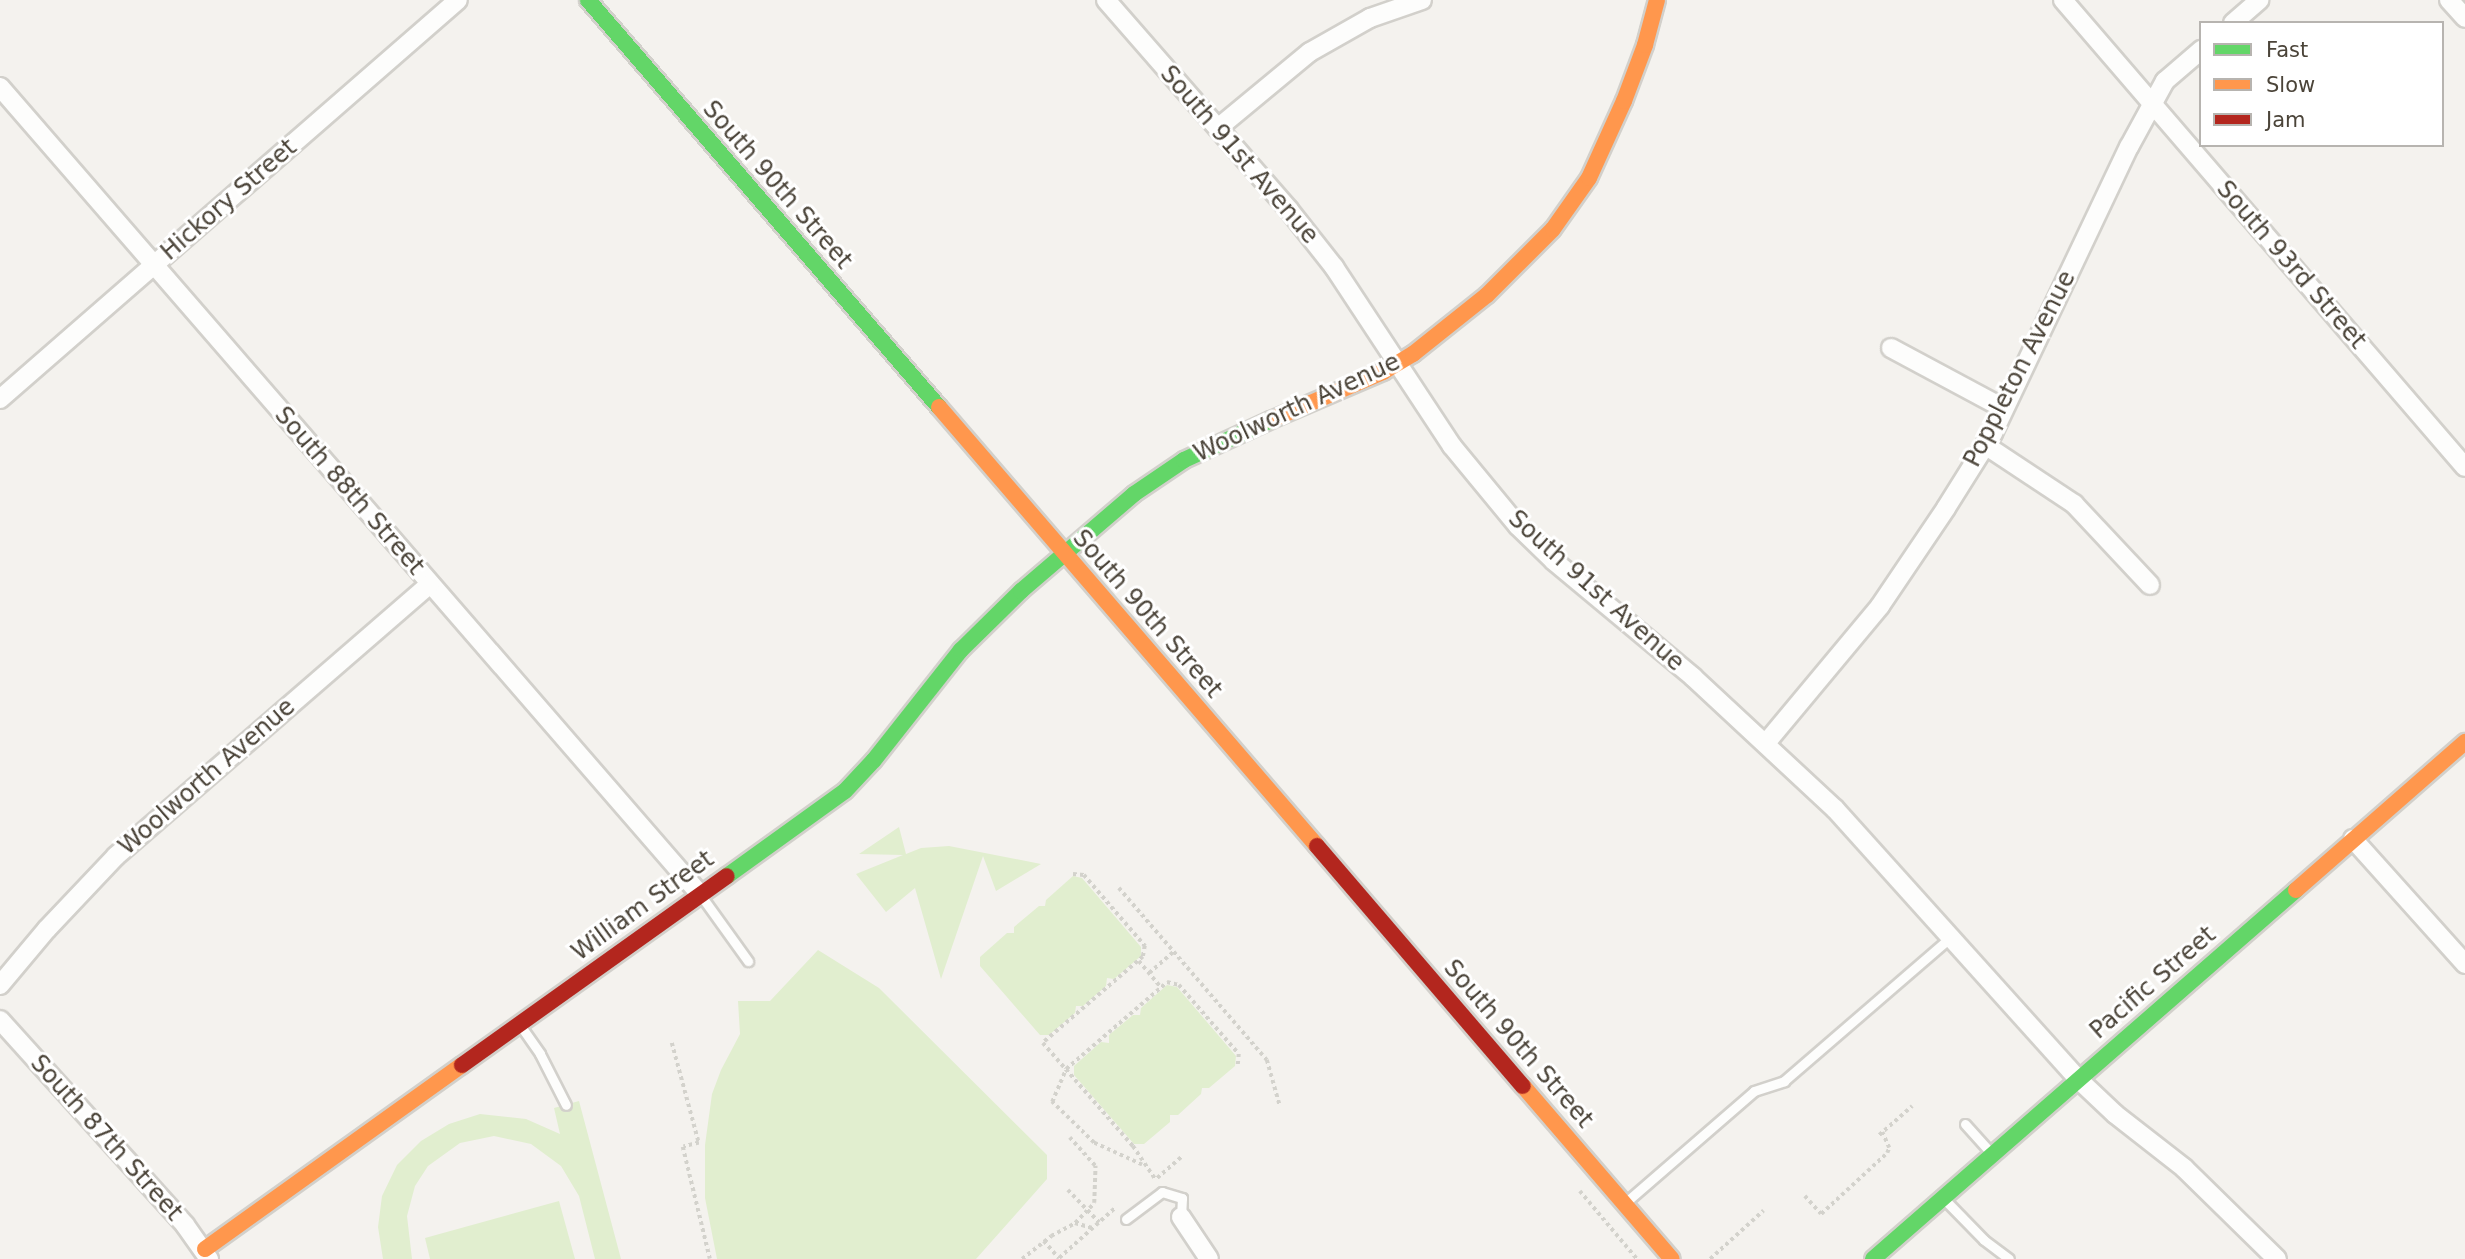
<!DOCTYPE html>
<style>
body{margin:0}
#map{position:relative;width:2465px;height:1259px;overflow:hidden;background:#f4f2ee;font-family:"DejaVu Sans",sans-serif}
div>[style]{position:absolute}
.green>*{inset:0;background:#e1eecf}
.path>*{height:3.5px;margin-top:-1.75px;transform-origin:0;background:repeating-linear-gradient(90deg,#d3d2cc 0 3.5px,transparent 0 7px)}
.roads{filter:drop-shadow(2px 0 #d2d0cb) drop-shadow(-2px 0 #d2d0cb) drop-shadow(0 2px #d2d0cb) drop-shadow(0 -2px #d2d0cb)}
.lane>*{height:9px;margin:-4.5px;padding:0 4.5px;transform-origin:4.5px;border-radius:4.5px;background:#fdfdfc}
.street>*{height:18px;margin:-9px;padding:0 9px;transform-origin:9px;border-radius:9px;background:#fdfdfc}
.fast>*{height:16px;margin:-8px;padding:0 8px;transform-origin:8px;border-radius:8px;background:#63d668}
.slow>*{height:16px;margin:-8px;padding:0 8px;transform-origin:8px;border-radius:8px;background:#ff974d}
.jam>*{height:16px;margin:-8px;padding:0 8px;transform-origin:8px;border-radius:8px;background:#b3261e}
span{translate:-50% -50%;white-space:nowrap;text-align:center;line-height:1.15;-webkit-text-stroke:6px #fff;paint-order:stroke}
.street-label{font-size:24px;color:#4b4439}
.legend{position:absolute;left:2199px;top:21px;width:245px;height:126px;box-sizing:border-box;background:#fff;border:2px solid #b7b4b0;margin:0;padding:9px 12px;list-style:none;font-size:21px;color:#4b4439}
.legend li{display:flex;align-items:center;gap:14px;height:35px}
.legend b{width:35px;border:2px solid #b7b4b0}
</style>
<div id="map">
<div class="green">
<div style="clip-path:polygon(899px 827px,906px 854px,921px 848px,949px 846px,1041px 864px,996px 891px,983px 856px,941px 979px,915px 888px,886px 912px,856px 874px,903px 855px,859px 854px)"></div>
<div style="clip-path:polygon(1073px 876px,1082px 878px,1141px 947px,1141px 956px,1114px 979px,1107px 978px,1106px 986px,1083px 1006px,1076px 1006px,1075px 1013px,1049px 1035px,1040px 1035px,980px 966px,980px 957px,1007px 933px,1014px 933px,1014px 927px,1039px 906px,1045px 906px,1046px 900px)"></div>
<div style="clip-path:polygon(818px 950px,879px 988px,1047px 1155px,1047px 1179px,976px 1259px,717px 1259px,705px 1198px,705px 1145px,712px 1094px,721px 1070px,740px 1034px,738px 1001px,770px 1001px)"></div>
<div style="clip-path:polygon(1167px 985px,1177px 987px,1236px 1056px,1235px 1066px,1209px 1088px,1202px 1088px,1201px 1094px,1178px 1115px,1170px 1115px,1170px 1122px,1144px 1144px,1134px 1144px,1074px 1075px,1074px 1066px,1101px 1042px,1109px 1043px,1109px 1035px,1133px 1015px,1140px 1015px,1141px 1008px)"></div>
<div style="clip-path:polygon(579px 1101px,621px 1259px,595px 1259px,579px 1196px,561px 1166px,531px 1144px,494px 1136px,460px 1143px,428px 1166px,415px 1186px,407px 1216px,412px 1259px,383px 1259px,378px 1227px,382px 1196px,397px 1165px,421px 1141px,449px 1124px,480px 1114px,526px 1119px,560px 1134px,554px 1108px)"></div>
<div style="clip-path:polygon(559px 1201px,575px 1259px,430px 1259px,425px 1238px)"></div>
</div>
<div class="path">
<div style="left:1073px;top:874px;width:11px;rotate:5deg"></div>
<div style="left:1084px;top:875px;width:94px;rotate:49.3deg"></div>
<div style="left:1145px;top:946px;width:11px;rotate:100deg"></div>
<div style="left:1143px;top:957px;width:132px;rotate:139.3deg"></div>
<div style="left:1043px;top:1043px;width:137px;rotate:48.9deg"></div>
<div style="left:1133px;top:1146px;width:41px;rotate:55.9deg"></div>
<div style="left:1119px;top:888px;width:227px;rotate:49.3deg"></div>
<div style="left:1267px;top:1060px;width:48px;rotate:74.2deg"></div>
<div style="left:1139px;top:961px;width:34px;rotate:50deg"></div>
<div style="left:1149px;top:973px;width:33px;rotate:-41deg"></div>
<div style="left:672px;top:1043px;width:104px;rotate:74.9deg"></div>
<div style="left:699px;top:1143px;width:16px;rotate:166deg"></div>
<div style="left:683px;top:1147px;width:115px;rotate:76.4deg"></div>
<div style="left:1879px;top:1135px;width:44px;rotate:-41.3deg"></div>
<div style="left:1142px;top:1165px;width:53px;rotate:-155.4deg"></div>
<div style="left:1094px;top:1143px;width:59px;rotate:-135.7deg"></div>
<div style="left:1052px;top:1102px;width:36px;rotate:-67deg"></div>
<div style="left:1066px;top:1069px;width:133px;rotate:-40.7deg"></div>
<div style="left:1167px;top:982px;width:12px;rotate:14deg"></div>
<div style="left:1179px;top:985px;width:91px;rotate:49deg"></div>
<div style="left:1239px;top:1054px;width:11px;rotate:95deg"></div>
<div style="left:1157px;top:1178px;width:32px;rotate:-41deg"></div>
<div style="left:1068px;top:1190px;width:45px;rotate:45.9deg"></div>
<div style="left:1580px;top:1191px;width:89px;rotate:50deg"></div>
<div style="left:1805px;top:1196px;width:24px;rotate:48deg"></div>
<div style="left:1821px;top:1214px;width:90px;rotate:-42.7deg"></div>
<div style="left:1887px;top:1153px;width:5px;rotate:-68deg"></div>
<div style="left:1889px;top:1148px;width:17px;rotate:-114deg"></div>
<div style="left:1075px;top:1223px;width:19px;rotate:16deg"></div>
<div style="left:1044px;top:1241px;width:23px;rotate:49deg"></div>
<div style="left:1059px;top:1258px;width:76px;rotate:-41.8deg"></div>
<div style="left:1022px;top:1259px;width:37px;rotate:-38deg"></div>
<div style="left:1051px;top:1236px;width:27px;rotate:-28deg"></div>
<div style="left:1075px;top:1223px;width:28px;rotate:-46deg"></div>
<div style="left:1094px;top:1203px;width:37px;rotate:-88deg"></div>
<div style="left:1095px;top:1166px;width:38px;rotate:-132deg"></div>
<div style="left:1710px;top:1259px;width:72px;rotate:-42.2deg"></div>
</div>
<div class="roads">
<div class="lane">
<div style="left:702px;top:897px;width:79px;rotate:54.3deg"></div>
<div style="left:520px;top:1025px;width:35px;rotate:55deg"></div>
<div style="left:540px;top:1054px;width:57px;rotate:63deg"></div>
<div style="left:1965px;top:1124px;width:36px;rotate:48deg"></div>
<div style="left:1946px;top:1201px;width:54px;rotate:45.7deg"></div>
<div style="left:1984px;top:1240px;width:31px;rotate:37deg"></div>
<div style="left:1626px;top:1202px;width:169px;rotate:-40.9deg"></div>
<div style="left:1754px;top:1091px;width:32px;rotate:-18deg"></div>
<div style="left:1784px;top:1081px;width:221px;rotate:-40.8deg"></div>
<div style="left:1126px;top:1219px;width:45px;rotate:-36.9deg"></div>
<div style="left:1162px;top:1192px;width:21px;rotate:17deg"></div>
<div style="left:1182px;top:1198px;width:19px;rotate:93deg"></div>
</div>
<div class="street">
<div style="left:1106px;top:0;width:279px;rotate:48.9deg"></div>
<div style="left:1289px;top:210px;width:73px;rotate:51.7deg"></div>
<div style="left:1334px;top:267px;width:214px;rotate:56.6deg"></div>
<div style="left:1452px;top:446px;width:104px;rotate:50.5deg"></div>
<div style="left:1518px;top:526px;width:50px;rotate:44.2deg"></div>
<div style="left:1554px;top:561px;width:181px;rotate:39.8deg"></div>
<div style="left:1693px;top:677px;width:194px;rotate:42.9deg"></div>
<div style="left:1835px;top:809px;width:363px;rotate:48deg"></div>
<div style="left:2078px;top:1079px;width:51px;rotate:43.4deg"></div>
<div style="left:2115px;top:1114px;width:88px;rotate:38deg"></div>
<div style="left:2184px;top:1168px;width:130px;rotate:44.4deg"></div>
<div style="left:2063px;top:0;width:616px;rotate:49.28deg"></div>
<div style="left:2449px;top:0;width:24px;rotate:48deg"></div>
<div style="left:2233px;top:23px;width:35px;rotate:-41deg"></div>
<div style="left:0;top:87px;width:1067px;rotate:49.07deg"></div>
<div style="left:1218px;top:128px;width:119px;rotate:-39.6deg"></div>
<div style="left:1310px;top:52px;width:69px;rotate:-29.5deg"></div>
<div style="left:1370px;top:18px;width:55px;rotate:-19.1deg"></div>
<div style="left:1891px;top:348px;width:127px;rotate:28.2deg"></div>
<div style="left:0;top:399px;width:607px;rotate:-41.06deg"></div>
<div style="left:1985px;top:445px;width:107px;rotate:33.5deg"></div>
<div style="left:2074px;top:504px;width:111px;rotate:46.8deg"></div>
<div style="left:1766px;top:743px;width:178px;rotate:-50.2deg"></div>
<div style="left:1880px;top:606px;width:118px;rotate:-56deg"></div>
<div style="left:1946px;top:508px;width:89px;rotate:-57.9deg"></div>
<div style="left:1993px;top:433px;width:317px;rotate:-64.6deg"></div>
<div style="left:2129px;top:147px;width:75px;rotate:-61.4deg"></div>
<div style="left:2165px;top:81px;width:48px;rotate:-40.7deg"></div>
<div style="left:2353px;top:839px;width:168px;rotate:48.1deg"></div>
<div style="left:0;top:985px;width:73px;rotate:-50deg"></div>
<div style="left:47px;top:929px;width:100px;rotate:-46.6deg"></div>
<div style="left:116px;top:856px;width:415px;rotate:-40.9deg"></div>
<div style="left:0;top:1020px;width:276px;rotate:47.9deg"></div>
<div style="left:185px;top:1225px;width:42px;rotate:54.8deg"></div>
<div style="left:1181px;top:1217px;width:50px;rotate:56.3deg"></div>
</div>
<div class="fast">
<div style="left:588px;top:0;width:537px;rotate:49.23deg"></div>
<div style="left:727px;top:876px;width:145px;rotate:-35.8deg"></div>
<div style="left:845px;top:791px;width:42px;rotate:-46.9deg"></div>
<div style="left:874px;top:760px;width:140px;rotate:-51.7deg"></div>
<div style="left:961px;top:650px;width:84px;rotate:-44.5deg"></div>
<div style="left:1021px;top:591px;width:149px;rotate:-40.6deg"></div>
<div style="left:1134px;top:494px;width:60px;rotate:-34.2deg"></div>
<div style="left:1184px;top:460px;width:96px;rotate:-24.7deg"></div>
<div style="left:1873px;top:1259px;width:561px;rotate:-41.1deg"></div>
</div>
<div class="slow">
<div style="left:939px;top:407px;width:579px;rotate:49.27deg"></div>
<div style="left:1271px;top:420px;width:122px;rotate:-23.2deg"></div>
<div style="left:1383px;top:372px;width:35px;rotate:-31deg"></div>
<div style="left:1413px;top:354px;width:95px;rotate:-38.6deg"></div>
<div style="left:1487px;top:295px;width:93px;rotate:-45deg"></div>
<div style="left:1553px;top:229px;width:62px;rotate:-54.8deg"></div>
<div style="left:1589px;top:178px;width:85px;rotate:-65.6deg"></div>
<div style="left:1624px;top:101px;width:60px;rotate:-69.4deg"></div>
<div style="left:1645px;top:45px;width:47px;rotate:-75.1deg"></div>
<div style="left:2296px;top:890px;width:225px;rotate:-41.2deg"></div>
<div style="left:1523px;top:1086px;width:228px;rotate:49.3deg"></div>
<div style="left:205px;top:1249px;width:316px;rotate:-35.6deg"></div>
</div>
<div class="jam">
<div style="left:1317px;top:846px;width:316px;rotate:49.4deg"></div>
<div style="left:462px;top:1065px;width:325px;rotate:-35.5deg"></div>
</div>
</div>
<div class="street-label">
<span style="left:1239px;top:155px;rotate:49deg">South 91st Avenue</span>
<span style="left:777px;top:185px;rotate:49deg">South 90th Street</span>
<span style="left:229px;top:200px;rotate:-41deg">Hickory Street</span>
<span style="left:2291px;top:265px;rotate:49deg">South 93rd Street</span>
<span style="left:2020px;top:369px;rotate:-63deg">Poppleton Avenue</span>
<span style="left:1297px;top:408px;rotate:-25deg">Woolworth Avenue</span>
<span style="left:349px;top:491px;rotate:49deg">South 88th Street</span>
<span style="left:1596px;top:591px;rotate:42deg">South 91st Avenue</span>
<span style="left:1147px;top:614px;rotate:49deg">South 90th Street</span>
<span style="left:207px;top:777px;rotate:-41deg">Woolworth Avenue</span>
<span style="left:643px;top:906px;rotate:-36deg">William Street</span>
<span style="left:2153px;top:983px;rotate:-41deg">Pacific Street</span>
<span style="left:1518px;top:1044px;rotate:49deg">South 90th Street</span>
<span style="left:106px;top:1138px;rotate:48deg">South 87th Street</span>
</div>
<ul class="legend">
<li><b style="height:9px;background:#63d668"></b>Fast</li>
<li><b style="height:9px;background:#ff974d"></b>Slow</li>
<li><b style="height:9px;background:#b3261e"></b>Jam</li>
</ul>
</div>
